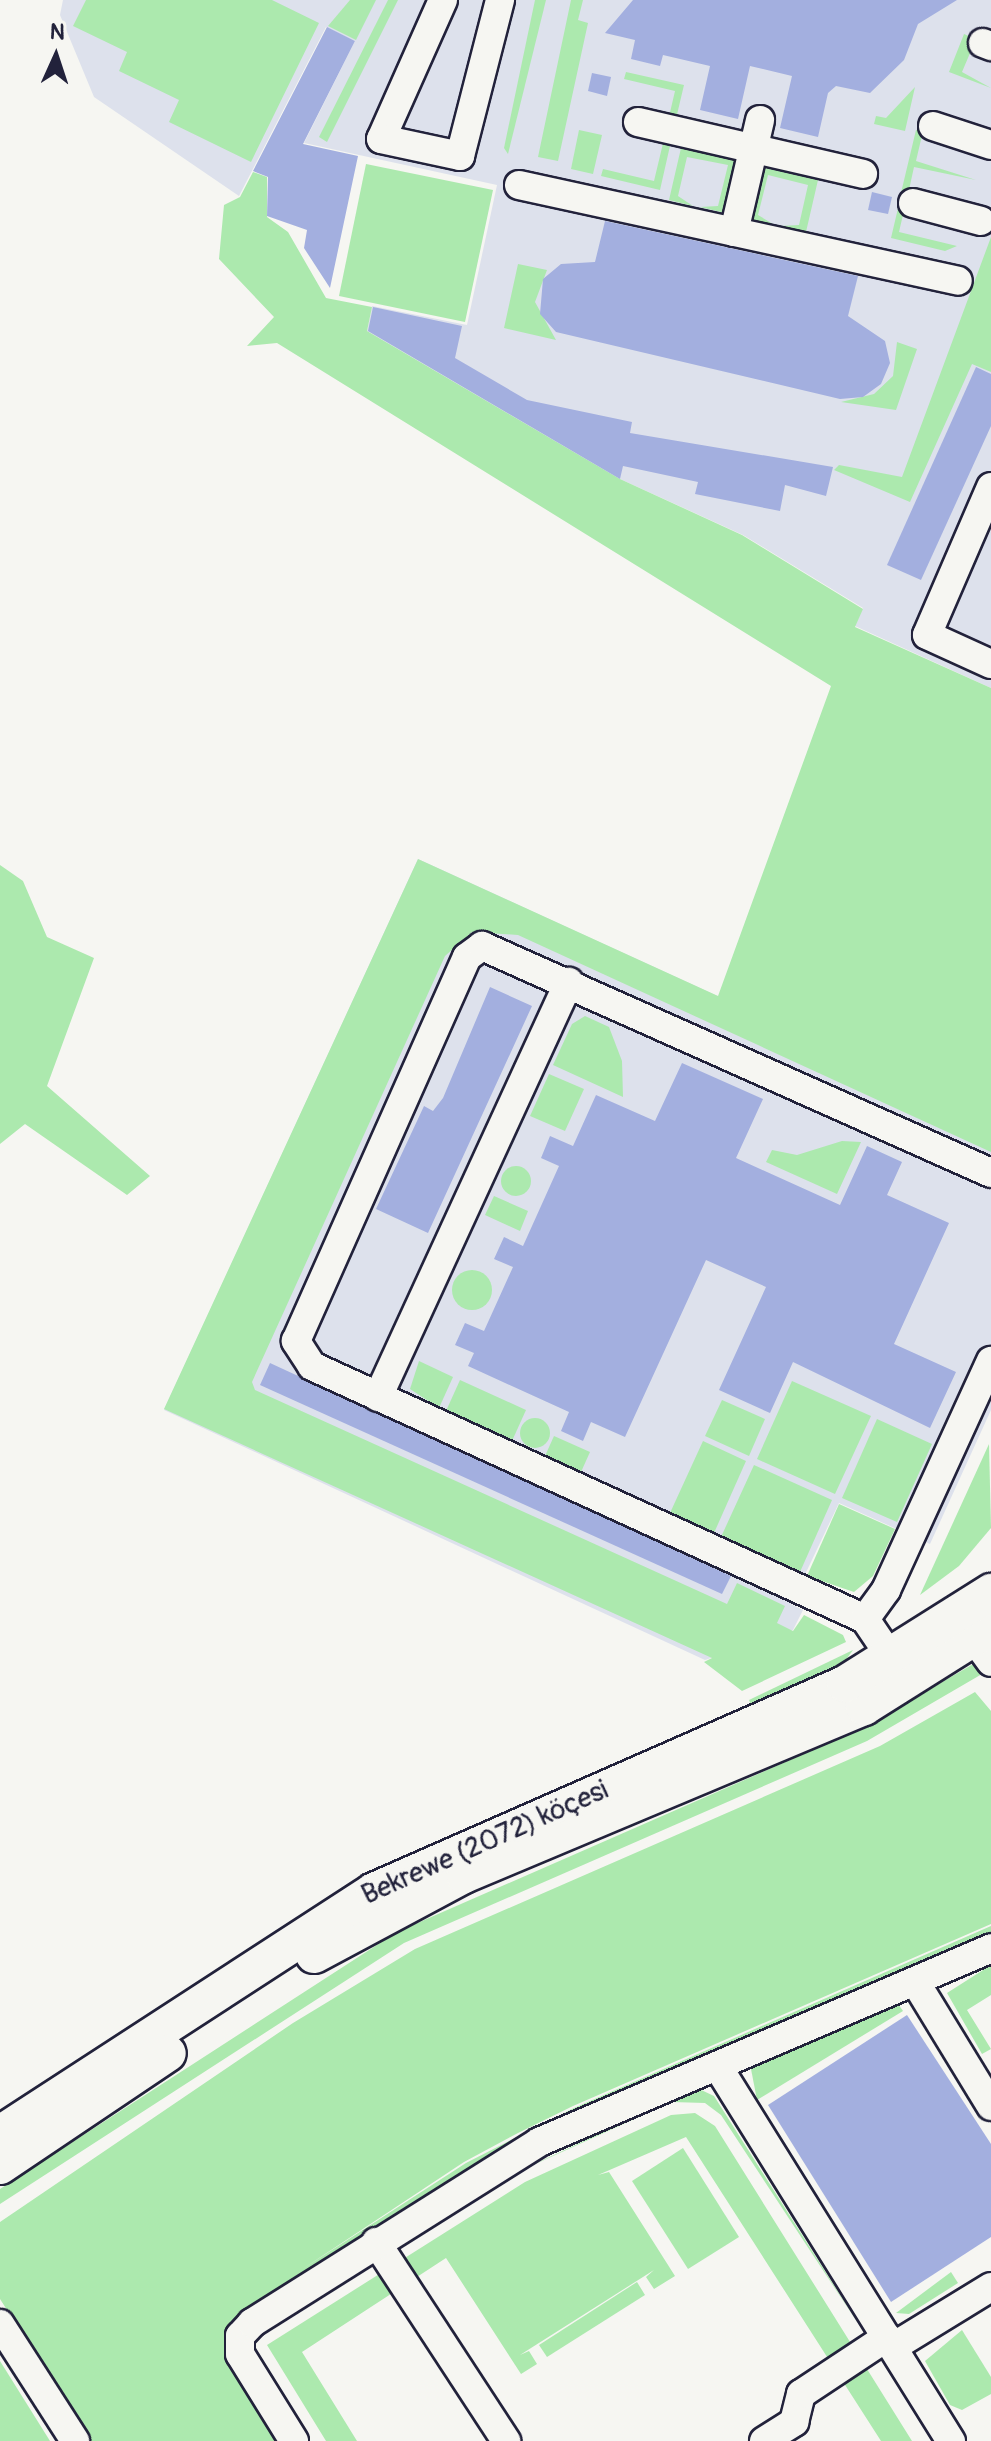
<!DOCTYPE html>
<meta charset="utf-8">
<style>
body{margin:0}
#map{position:relative;width:991px;height:2441px;overflow:hidden;background:#f6f6f2;font-family:Pangolin,sans-serif}
div>[style]{position:absolute}
.built>*{inset:0;background:#dde1ec}
.green>*{inset:0;background:#ace9ae}
.round{border-radius:50%}
.building>*{inset:0;background:#a3afdf}
.roads{filter:drop-shadow(2px 0 #22223b) drop-shadow(-2px 0 #22223b) drop-shadow(0 2px #22223b) drop-shadow(0 -2px #22223b)}
.minor>*{height:28px;margin:-14px;padding:0 14px;transform-origin:14px;border-radius:14px;background:#f6f6f2}
.major>*{height:36px;margin:-18px;padding:0 18px;transform-origin:18px;border-radius:18px;background:#f6f6f2}
span{translate:-50% -50%;white-space:nowrap;text-align:center;line-height:1.15;-webkit-text-stroke:7px #f6f6f2;paint-order:stroke}
.street-label{font-size:28px;color:#22223b}
.north{position:absolute;left:16px;top:16px;width:80px;height:80px;-webkit-text-stroke:6px #f6f6f2;paint-order:stroke;rotate:3deg;font-size:22px;font-weight:700;line-height:32px;text-align:center;color:#22223b}
.north::after{content:'';display:block;margin:auto;width:28px;height:36px;background:#22223b;clip-path:polygon(50% 0,100% 100%,50% 72%,0 100%)}
</style>
<div id="map">
<div class="built">
<div style="clip-path:polygon(63px 0,991px 0,991px 688px,855px 626px,863px 608px,743px 535px,620px 479px,367px 331px,372px 306px,467px 325px,497px 185px,304px 143px,355px 41px,326px 27px,239px 196px,94px 97px,60px 15px)"></div>
<div style="clip-path:polygon(418px 859px,991px 1121px,991px 1410px,930px 1544px,839px 1503px,791px 1604px,803px 1610px,793px 1630px,705px 1660px,164px 1410px)"></div>
</div>
<div class="green">
<div style="clip-path:polygon(86px 0,272px 0,319px 23px,251px 162px,169px 122px,179px 100px,119px 71px,127px 52px,73px 26px)"></div>
<div style="clip-path:polygon(350px 0,376px 0,356px 40px,328px 26px)"></div>
<div style="clip-path:polygon(388px 0,398px 0,327px 142px,319px 137px)"></div>
<div style="clip-path:polygon(535px 0,546px 0,508px 154px,504px 148px)"></div>
<div style="clip-path:polygon(571px 0,583px 0,578px 20px,588px 23px,558px 161px,538px 157px)"></div>
<div style="clip-path:polygon(964px 34px,976px 39px,962px 72px,991px 88px,949px 72px)"></div>
<div style="clip-path:polygon(626px 72px,684px 85px,675px 123px,668px 121px,675px 91px,624px 79px)"></div>
<div style="clip-path:polygon(915px 87px,905px 131px,874px 124px,876px 116px,886px 118px)"></div>
<div style="clip-path:polygon(579px 130px,602px 135px,593px 174px,571px 169px)"></div>
<div style="clip-path:polygon(916px 130px,923px 131px,916px 161px,976px 180px,914px 167px,907px 199px,900px 197px)"></div>
<div style="clip-path:polygon(665px 135px,672px 137px,660px 190px,601px 176px,603px 169px,654px 181px)"></div>
<div style="clip-path:polygon(681px 148px,737px 161px,725px 213px,700px 207px,718px 206px,728px 165px,687px 157px,678px 196px,693px 206px,669px 200px)"></div>
<div style="clip-path:polygon(366px 164px,493px 190px,465px 322px,339px 296px)"></div>
<div style="clip-path:polygon(761px 167px,818px 180px,806px 232px,780px 226px,799px 225px,808px 185px,768px 175px,758px 215px,773px 224px,749px 219px)"></div>
<div style="clip-path:polygon(253px 172px,267px 177px,267px 217px,288px 232px,326px 298px,372px 307px,367px 331px,620px 479px,742px 535px,863px 609px,855px 627px,991px 688px,991px 1152px,518px 935px,472px 932px,445px 956px,252px 1382px,255px 1390px,727px 1604px,737px 1583px,785px 1606px,777px 1623px,793px 1631px,804px 1615px,843px 1635px,846px 1642px,742px 1691px,704px 1662px,712px 1658px,164px 1409px,418px 859px,718px 996px,831px 686px,277px 343px,247px 346px,274px 317px,219px 259px,224px 205px,240px 197px)"></div>
<div style="clip-path:polygon(899px 204px,905px 206px,899px 232px,957px 246px,945px 251px,891px 238px)"></div>
<div style="clip-path:polygon(991px 237px,991px 372px,972px 364px,910px 502px,834px 470px,839px 465px,902px 477px)"></div>
<div style="clip-path:polygon(518px 264px,547px 270px,535px 302px,556px 340px,504px 328px)"></div>
<div style="clip-path:polygon(897px 342px,917px 349px,896px 410px,841px 402px,874px 394px,893px 376px)"></div>
<div style="clip-path:polygon(0 865px,23px 881px,47px 937px,94px 958px,47px 1086px,150px 1176px,127px 1195px,25px 1124px,0 1144px)"></div>
<div style="clip-path:polygon(585px 1016px,609px 1027px,622px 1061px,623px 1097px,553px 1065px,572px 1024px)"></div>
<div style="clip-path:polygon(549px 1074px,584px 1089px,565px 1131px,530px 1116px)"></div>
<div style="clip-path:polygon(842px 1141px,861px 1142px,837px 1194px,766px 1162px,772px 1150px,797px 1155px)"></div>
<div class="round" style="left:501px;top:1166px;width:30px;height:30px"></div>
<div style="clip-path:polygon(494px 1196px,528px 1211px,520px 1231px,485px 1215px)"></div>
<div class="round" style="left:452px;top:1270px;width:40px;height:40px"></div>
<div style="clip-path:polygon(419px 1361px,453px 1377px,439px 1408px,410px 1389px)"></div>
<div style="clip-path:polygon(460px 1380px,526px 1410px,512px 1441px,446px 1411px)"></div>
<div style="clip-path:polygon(792px 1381px,871px 1416px,835px 1494px,757px 1459px)"></div>
<div style="clip-path:polygon(722px 1400px,765px 1419px,749px 1456px,705px 1436px)"></div>
<div class="round" style="left:520px;top:1418px;width:30px;height:30px"></div>
<div style="clip-path:polygon(877px 1419px,932px 1444px,897px 1522px,842px 1498px)"></div>
<div style="clip-path:polygon(554px 1436px,590px 1452px,581px 1472px,545px 1456px)"></div>
<div style="clip-path:polygon(703px 1441px,746px 1461px,714px 1533px,670px 1513px)"></div>
<div style="clip-path:polygon(989px 1444px,991px 1528px,959px 1566px,920px 1595px)"></div>
<div style="clip-path:polygon(754px 1465px,832px 1500px,800px 1572px,721px 1537px)"></div>
<div style="clip-path:polygon(839px 1504px,895px 1529px,873px 1576px,854px 1592px,807px 1576px)"></div>
<div style="clip-path:polygon(853px 1650px,842px 1665px,753px 1709px,749px 1700px)"></div>
<div style="clip-path:polygon(975px 1663px,982px 1674px,867px 1741px,404px 1943px,0 2204px,0 2189px,397px 1932px,861px 1729px)"></div>
<div style="clip-path:polygon(975px 1692px,991px 1711px,991px 1924px,573px 2106px,518px 2133px,464px 2162px,301px 2270px,466px 2163px,574px 2108px,991px 1926px,991px 1932px,521px 2141px,245px 2314px,226px 2355px,280px 2441px,91px 2441px,0 2299px,0 2222px,293px 2023px,415px 1949px,880px 1746px)"></div>
<div style="clip-path:polygon(991px 1965px,991px 1995px,967px 2010px,991px 2049px,982px 2054px,947px 1993px)"></div>
<div style="clip-path:polygon(898px 2004px,903px 2011px,757px 2100px,751px 2069px)"></div>
<div style="clip-path:polygon(697px 2088px,714px 2096px,859px 2325px,721px 2115px,705px 2103px,672px 2102px,509px 2176px)"></div>
<div style="clip-path:polygon(695px 2113px,715px 2126px,912px 2441px,881px 2441px,686px 2137px,598px 2175px,609px 2172px,675px 2276px,654px 2289px,646px 2277px,654px 2270px,520px 2355px,529px 2351px,537px 2364px,521px 2374px,446px 2258px,302px 2352px,357px 2441px,326px 2441px,267px 2345px,525px 2182px,671px 2115px)"></div>
<div style="clip-path:polygon(683px 2148px,739px 2237px,688px 2269px,632px 2181px)"></div>
<div style="clip-path:polygon(951px 2272px,958px 2283px,909px 2314px,896px 2313px)"></div>
<div style="clip-path:polygon(637px 2282px,645px 2295px,547px 2357px,539px 2345px)"></div>
<div style="clip-path:polygon(962px 2330px,991px 2377px,991px 2394px,962px 2410px,950px 2405px,925px 2361px)"></div>
<div style="clip-path:polygon(0 2361px,50px 2441px,0 2441px)"></div>
</div>
<div class="building">
<div style="clip-path:polygon(633px 0,957px 0,918px 24px,904px 60px,870px 93px,836px 86px,828px 93px,818px 137px,780px 128px,792px 76px,750px 66px,738px 119px,700px 110px,710px 66px,663px 55px,660px 66px,631px 59px,635px 40px,605px 33px)"></div>
<div style="clip-path:polygon(327px 27px,355px 41px,303px 144px,358px 156px,330px 288px,304px 248px,307px 230px,267px 216px,268px 177px,253px 171px)"></div>
<div style="clip-path:polygon(592px 73px,611px 77px,607px 96px,588px 91px)"></div>
<div style="clip-path:polygon(872px 192px,892px 197px,888px 214px,868px 210px)"></div>
<div style="clip-path:polygon(605px 221px,858px 276px,848px 316px,885px 341px,890px 363px,881px 384px,863px 397px,840px 399px,556px 332px,540px 314px,543px 279px,561px 264px,595px 262px)"></div>
<div style="clip-path:polygon(373px 307px,462px 326px,455px 358px,527px 400px,632px 422px,630px 433px,833px 467px,826px 496px,785px 485px,780px 511px,695px 494px,698px 482px,623px 466px,620px 479px,368px 331px)"></div>
<div style="clip-path:polygon(976px 367px,991px 374px,991px 426px,921px 580px,887px 565px)"></div>
<div style="clip-path:polygon(490px 987px,532px 1006px,428px 1233px,376px 1209px,424px 1106px,433px 1111px,443px 1098px)"></div>
<div style="clip-path:polygon(682px 1063px,763px 1099px,736px 1158px,840px 1205px,867px 1146px,902px 1162px,887px 1195px,949px 1223px,894px 1344px,956px 1372px,930px 1428px,793px 1362px,770px 1413px,719px 1390px,766px 1287px,706px 1260px,625px 1437px,591px 1422px,583px 1441px,561px 1431px,569px 1412px,468px 1366px,474px 1353px,455px 1345px,465px 1323px,484px 1331px,513px 1267px,494px 1259px,504px 1237px,523px 1246px,559px 1166px,541px 1158px,550px 1136px,573px 1146px,596px 1095px,655px 1121px)"></div>
<div style="clip-path:polygon(270px 1363px,731px 1576px,722px 1594px,260px 1385px)"></div>
<div style="clip-path:polygon(907px 2015px,991px 2144px,991px 2237px,891px 2302px,768px 2105px)"></div>
</div>
<div class="roads">
<div class="minor">
<div style="left:443px;top:0;width:152px;rotate:114deg"></div>
<div style="left:381px;top:139px;width:81px;rotate:12.1deg"></div>
<div style="left:460px;top:156px;width:161px;rotate:-75.6deg"></div>
<div style="left:983px;top:43px;width:9px;rotate:21deg"></div>
<div style="left:638px;top:122px;width:231px;rotate:13deg"></div>
<div style="left:933px;top:126px;width:61px;rotate:18.1deg"></div>
<div style="left:519px;top:185px;width:449px;rotate:12.3deg"></div>
<div style="left:913px;top:203px;width:70px;rotate:14.8deg"></div>
<div style="left:734px;top:232px;width:115px;rotate:-76.9deg"></div>
<div style="left:991px;top:487px;width:161px;rotate:113.4deg"></div>
<div style="left:927px;top:635px;width:70px;rotate:24.4deg"></div>
<div style="left:378px;top:1397px;width:457px;rotate:-65.3deg"></div>
<div style="left:865px;top:1619px;width:608px;rotate:-155.42deg"></div>
<div style="left:312px;top:1366px;width:30px;rotate:-123deg"></div>
<div style="left:296px;top:1341px;width:420px;rotate:-66deg"></div>
<div style="left:467px;top:957px;width:19px;rotate:-36deg"></div>
<div style="left:482px;top:946px;width:557px;rotate:24.04deg"></div>
<div style="left:975px;top:1640px;width:27px;rotate:54deg"></div>
<div style="left:892px;top:1659px;width:48px;rotate:-124deg"></div>
<div style="left:865px;top:1619px;width:36px;rotate:-54deg"></div>
<div style="left:886px;top:1590px;width:252px;rotate:-65.4deg"></div>
<div style="left:916px;top:1983px;width:144px;rotate:58.6deg"></div>
<div style="left:718px;top:2067px;width:441px;rotate:58.1deg"></div>
<div style="left:376px;top:2242px;width:238px;rotate:56.8deg"></div>
<div style="left:0;top:2324px;width:139px;rotate:57.3deg"></div>
<div style="left:893px;top:2347px;width:115px;rotate:-31.5deg"></div>
<div style="left:294px;top:2441px;width:102px;rotate:-121.8deg"></div>
<div style="left:240px;top:2354px;width:18px;rotate:-90deg"></div>
<div style="left:240px;top:2336px;width:18px;rotate:-47deg"></div>
<div style="left:252px;top:2323px;width:339px;rotate:-32.2deg"></div>
<div style="left:539px;top:2142px;width:492px;rotate:-23.2deg"></div>
<div style="left:764px;top:2441px;width:36px;rotate:-32deg"></div>
<div style="left:794px;top:2422px;width:29px;rotate:-76deg"></div>
<div style="left:801px;top:2394px;width:103px;rotate:-33.5deg"></div>
</div>
<div class="major">
<div style="left:314px;top:1955px;width:170px;rotate:-28.1deg"></div>
<div style="left:464px;top:1875px;width:434px;rotate:-22.8deg"></div>
<div style="left:864px;top:1707px;width:150px;rotate:-32.2deg"></div>
<div style="left:0;top:2134px;width:446px;rotate:-33deg"></div>
<div style="left:374px;top:1891px;width:514px;rotate:-23.73deg"></div>
<div style="left:845px;top:1684px;width:173px;rotate:-32.2deg"></div>
<div style="left:0;top:2166px;width:202px;rotate:-33.9deg"></div>
</div>
</div>
<div class="street-label">
<span style="left:485px;top:1843px;rotate:-24deg">Bekrewe (2072) köçesi</span>
</div>
<div class="north">N</div>
</div>
